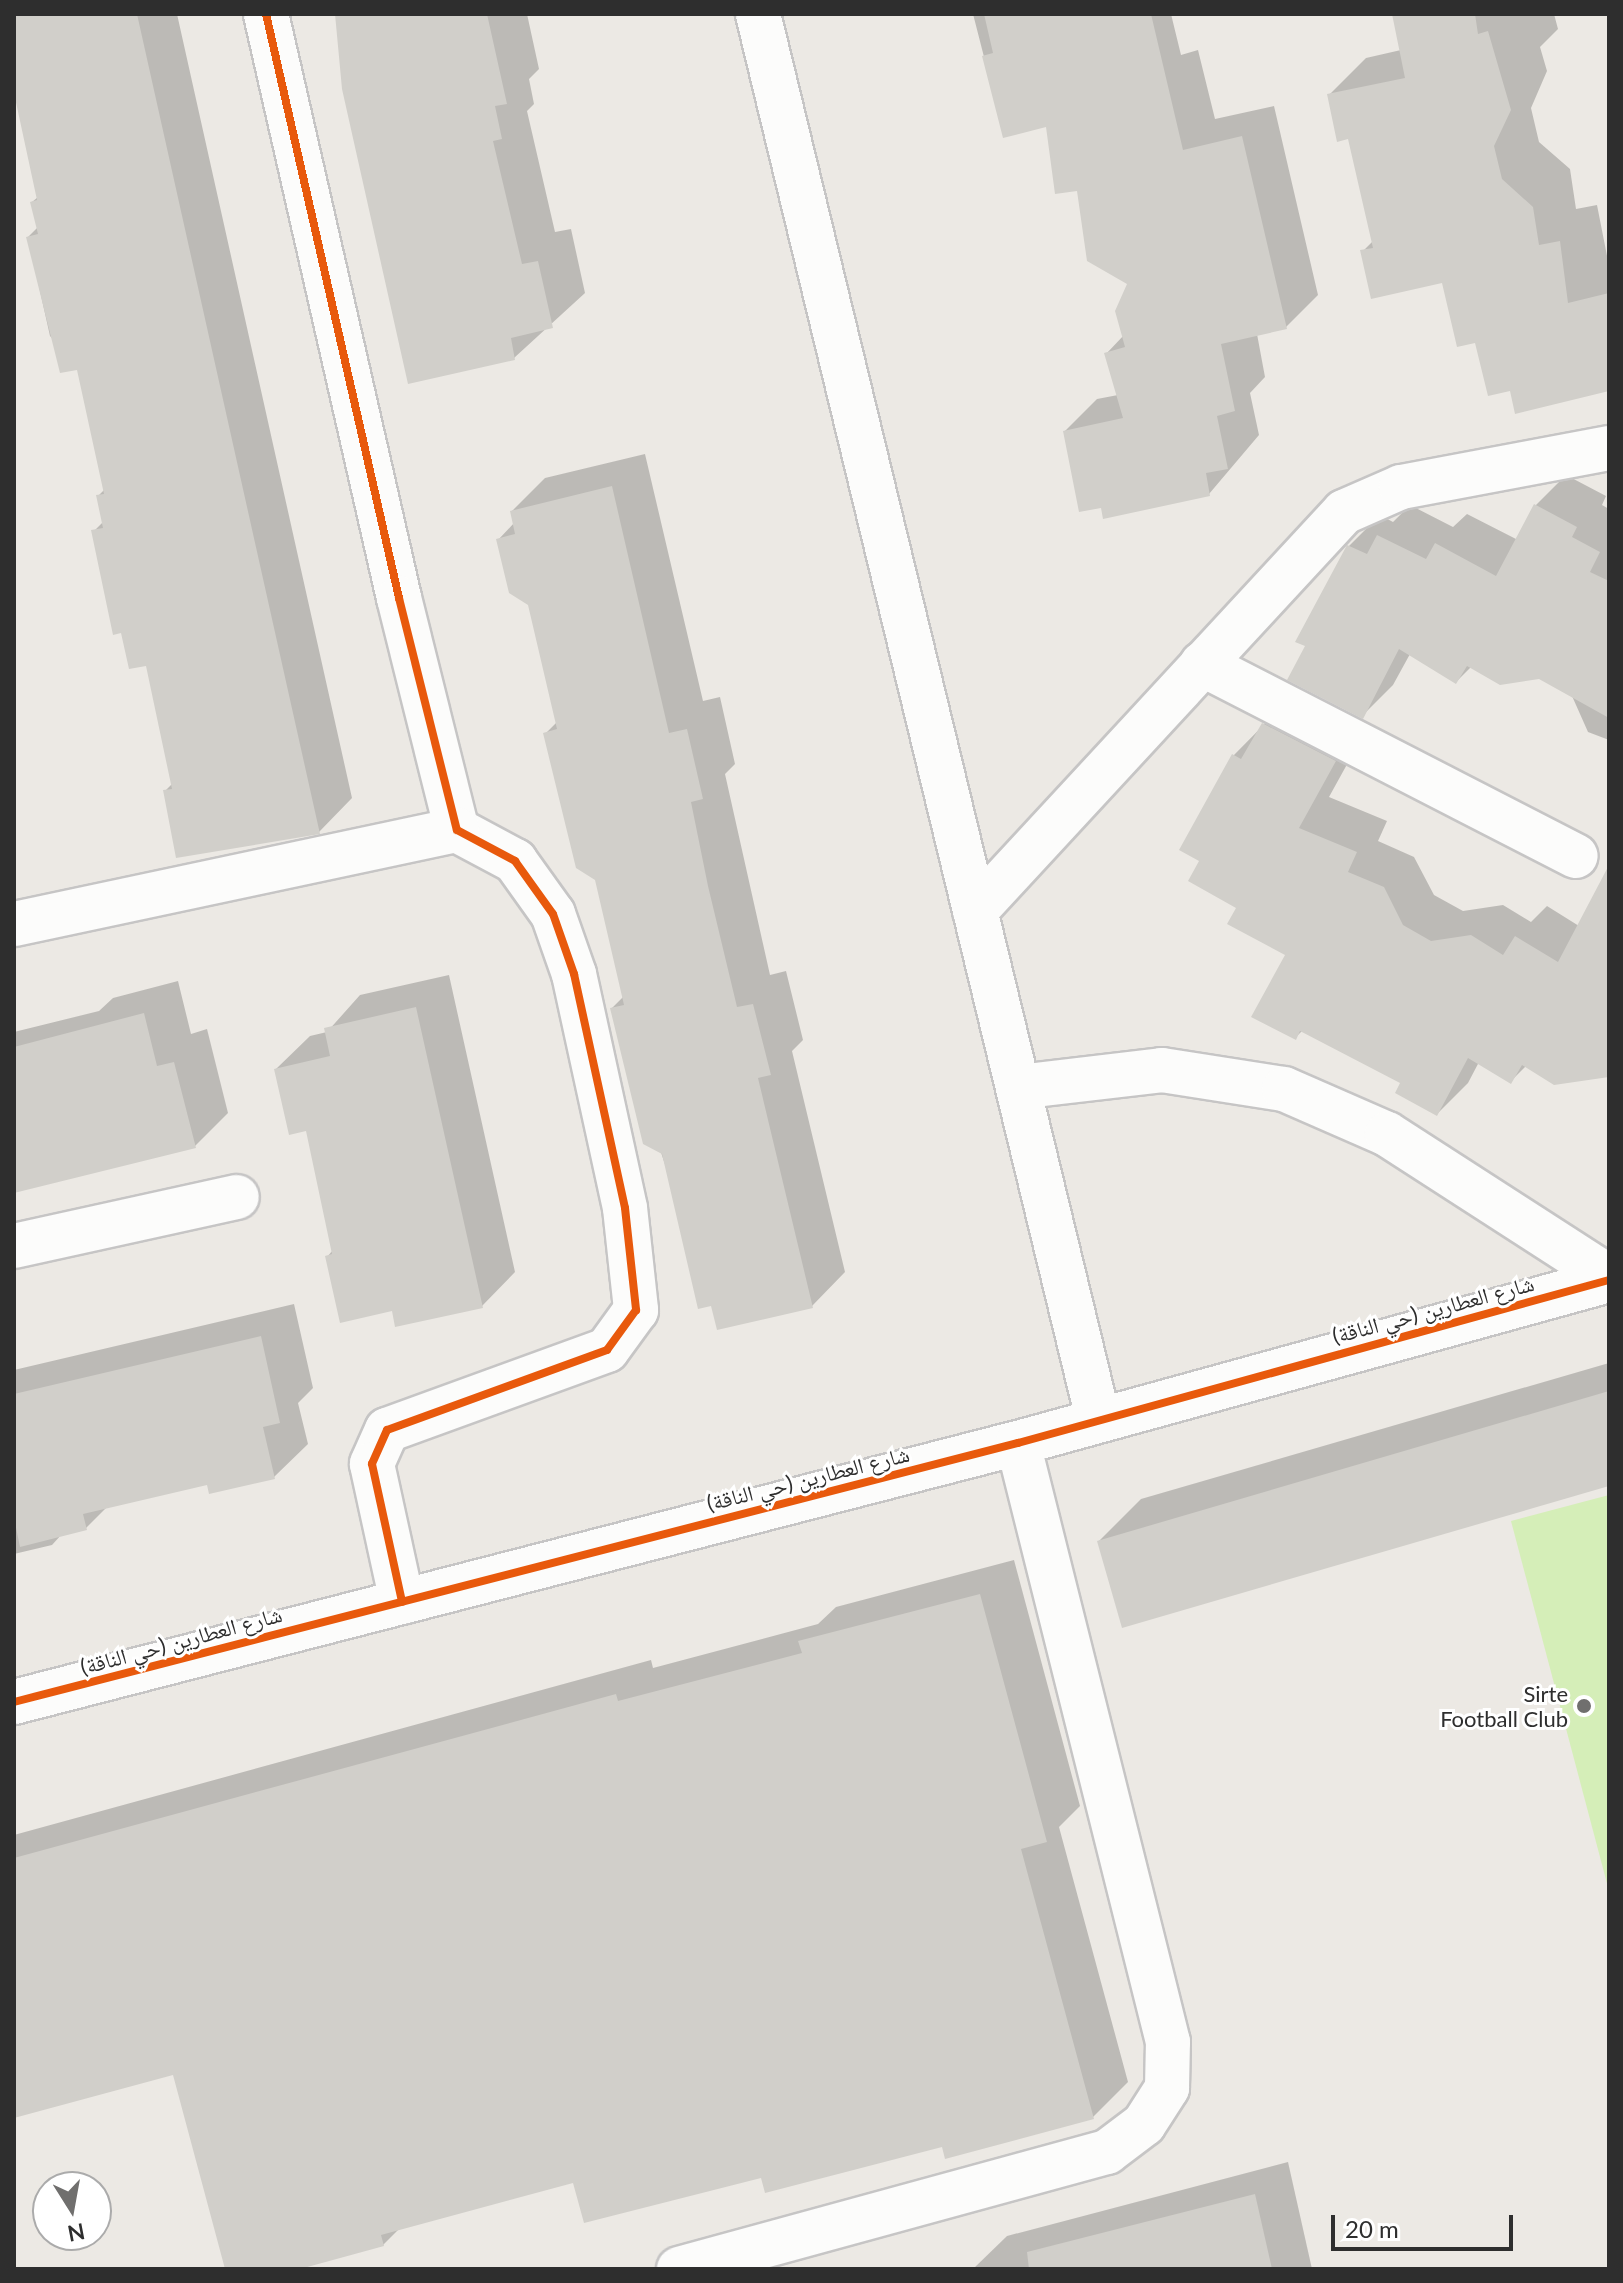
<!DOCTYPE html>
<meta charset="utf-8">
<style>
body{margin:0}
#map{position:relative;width:1623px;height:2283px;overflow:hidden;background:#ece9e4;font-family:Lato,"Noto Naskh Arabic",sans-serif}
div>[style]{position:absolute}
.pitch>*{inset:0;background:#d5eeb8}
.shadow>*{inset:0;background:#0003}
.building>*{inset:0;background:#d1cfca}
.roads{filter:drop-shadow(2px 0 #c6c5c5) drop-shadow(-2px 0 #c6c5c5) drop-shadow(0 2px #c6c5c5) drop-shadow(0 -2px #c6c5c5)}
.minor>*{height:44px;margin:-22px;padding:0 22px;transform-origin:22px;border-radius:22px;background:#fcfcfb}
.cycleway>*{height:8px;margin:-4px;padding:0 4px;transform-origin:4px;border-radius:4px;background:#e8590c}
.dots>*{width:22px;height:22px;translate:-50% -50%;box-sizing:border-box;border:4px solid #fff;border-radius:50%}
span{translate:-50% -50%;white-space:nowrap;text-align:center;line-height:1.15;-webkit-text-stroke:6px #fff;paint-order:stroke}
.street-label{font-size:22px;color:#2e2e2e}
.poi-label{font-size:22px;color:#2e2e2e}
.right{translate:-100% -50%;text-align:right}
.frame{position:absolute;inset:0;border:16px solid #2e2e2e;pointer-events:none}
.north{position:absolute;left:32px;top:2171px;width:80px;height:80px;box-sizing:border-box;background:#fff;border:2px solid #ababab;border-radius:50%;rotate:169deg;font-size:22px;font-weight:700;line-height:32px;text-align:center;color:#2e2e2e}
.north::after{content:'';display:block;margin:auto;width:28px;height:36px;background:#706f6e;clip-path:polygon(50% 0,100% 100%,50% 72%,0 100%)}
.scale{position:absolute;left:1331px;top:2215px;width:182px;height:36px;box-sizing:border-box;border:4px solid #2e2e2e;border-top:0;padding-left:10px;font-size:24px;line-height:28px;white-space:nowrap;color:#2e2e2e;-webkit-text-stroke:6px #fff;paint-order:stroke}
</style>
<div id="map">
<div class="pitch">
<div style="clip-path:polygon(1609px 1495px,1609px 1891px,1511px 1521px)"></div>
</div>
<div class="shadow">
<div style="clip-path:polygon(14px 14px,177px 14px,352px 798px,319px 832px,165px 791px,173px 783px,148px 664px,94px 531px,104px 521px,98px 496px,105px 489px,79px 368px,50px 336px,28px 237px,38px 227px,32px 202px,38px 197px,14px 84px)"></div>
<div style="clip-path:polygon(337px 14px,527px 14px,539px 69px,529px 79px,534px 104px,527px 111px,555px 232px,571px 229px,585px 293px,514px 358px)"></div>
<div style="clip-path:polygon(973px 14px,1171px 14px,1181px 55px,1198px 50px,1215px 119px,1274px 106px,1318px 295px,1286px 327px,1257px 334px,1265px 377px,1250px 393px,1259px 435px,1209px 494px,1103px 506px,1065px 431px,1097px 399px,1118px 395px,1106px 354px,1124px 335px,1130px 283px,1048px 125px,1004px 135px)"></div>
<div style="clip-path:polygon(1394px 14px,1554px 14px,1558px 29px,1540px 47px,1547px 71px,1531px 108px,1539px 142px,1570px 169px,1576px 209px,1597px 205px,1609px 266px,1609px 389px,1511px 388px,1476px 340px,1443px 281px,1363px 251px,1373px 241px,1350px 137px,1329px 95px,1366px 58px,1401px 50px)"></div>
<div style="clip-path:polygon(645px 454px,703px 701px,720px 697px,735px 764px,725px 774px,770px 975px,786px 971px,803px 1040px,792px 1051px,845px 1272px,812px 1306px,712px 1303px,612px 1008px,624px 996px,596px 879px,546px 733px,558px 721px,530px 604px,498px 540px,514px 523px,512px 511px,545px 478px)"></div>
<div style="clip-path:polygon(1566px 475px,1606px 496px,1602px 505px,1609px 509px,1609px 740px,1588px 732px,1572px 696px,1540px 677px,1472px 666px,1456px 682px,1410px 654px,1393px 685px,1362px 716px,1308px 645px,1349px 546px,1380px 515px,1393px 522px,1410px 505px,1453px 527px,1467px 514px,1516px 539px,1535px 506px)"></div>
<div style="clip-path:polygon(1295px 693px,1366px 730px,1329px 797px,1387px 821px,1378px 841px,1414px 857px,1434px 895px,1463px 911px,1503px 905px,1531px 922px,1547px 906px,1579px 926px,1609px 886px,1609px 1073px,1526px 1066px,1510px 1082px,1479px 1062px,1468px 1083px,1437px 1114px,1402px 1082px,1303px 1030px,1295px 1038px,1288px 954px,1239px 907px,1202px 861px,1234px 755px)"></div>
<div style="clip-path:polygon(449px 975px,515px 1272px,482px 1306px,394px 1308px,327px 1257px,333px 1250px,307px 1128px,276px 1069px,310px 1036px,327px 1032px,360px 995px)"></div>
<div style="clip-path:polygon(178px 981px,191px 1034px,207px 1029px,228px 1113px,195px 1146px,14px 1190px,14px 1032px,99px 1011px,113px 998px)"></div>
<div style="clip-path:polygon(294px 1304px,313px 1388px,298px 1403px,308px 1444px,274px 1477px,208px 1482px,108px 1506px,86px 1528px,62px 1534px,52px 1545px,14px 1554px,14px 1370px)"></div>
<div style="clip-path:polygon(1609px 1363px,1609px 1484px,1099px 1541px,1141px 1499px)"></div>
<div style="clip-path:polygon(1014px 1560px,1080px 1806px,1059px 1827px,1128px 2082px,1093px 2117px,762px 2176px,575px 2181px,400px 2228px,383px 2245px,293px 2269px,227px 2269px,175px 2072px,14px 2116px,14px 1835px,651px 1660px,653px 1668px,818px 1624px,836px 1607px)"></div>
<div style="clip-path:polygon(1288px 2162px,1312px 2269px,973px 2269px,1007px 2236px)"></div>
</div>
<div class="building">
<div style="clip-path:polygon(14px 14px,137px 14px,320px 834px,176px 858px,163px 790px,172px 789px,146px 666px,129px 669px,121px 633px,113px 635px,91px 530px,103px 528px,96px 495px,104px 494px,77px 370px,60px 373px,26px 237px,38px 234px,30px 202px,37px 200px,14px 93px)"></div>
<div style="clip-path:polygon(335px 14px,487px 14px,507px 104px,495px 106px,502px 139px,493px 141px,522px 264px,538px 261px,553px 328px,511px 338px,515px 360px,408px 384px,342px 89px)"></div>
<div style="clip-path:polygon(984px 14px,1151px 14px,1183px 150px,1242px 136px,1287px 329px,1221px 344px,1235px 411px,1217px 416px,1228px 469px,1206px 473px,1210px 496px,1103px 519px,1101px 508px,1079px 512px,1063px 431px,1123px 418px,1104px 353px,1125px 347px,1115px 311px,1127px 284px,1087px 261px,1077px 191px,1055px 194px,1046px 127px,1003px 138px,982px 56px,993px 53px)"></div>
<div style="clip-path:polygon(1392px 14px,1475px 14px,1478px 34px,1488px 31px,1511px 110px,1494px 146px,1502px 179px,1533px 207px,1539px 245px,1560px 241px,1568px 303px,1609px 293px,1609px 391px,1515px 414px,1510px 391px,1488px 396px,1475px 343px,1457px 347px,1442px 283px,1371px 299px,1360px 250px,1373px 248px,1348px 139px,1337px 142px,1327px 94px,1405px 78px)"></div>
<div style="clip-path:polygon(612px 486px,669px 733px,687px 729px,703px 799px,691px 802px,708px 886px,737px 1007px,753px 1004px,771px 1075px,758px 1078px,813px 1308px,717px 1330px,711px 1306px,698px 1309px,662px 1154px,643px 1144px,610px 1008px,624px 1005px,595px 880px,576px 868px,543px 733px,557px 729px,528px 605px,509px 593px,496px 539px,515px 534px,510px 511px)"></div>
<div style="clip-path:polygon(1534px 504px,1577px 527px,1572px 537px,1600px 552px,1590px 572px,1609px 581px,1609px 718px,1539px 679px,1500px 685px,1467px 666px,1456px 684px,1399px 649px,1363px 719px,1287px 680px,1305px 646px,1295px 642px,1347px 545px,1367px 554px,1377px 535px,1426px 559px,1435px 543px,1496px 576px)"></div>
<div style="clip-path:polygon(1262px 723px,1336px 761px,1299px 828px,1357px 852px,1348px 872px,1384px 887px,1403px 925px,1431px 941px,1471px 935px,1503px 955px,1515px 936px,1558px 962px,1609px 865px,1609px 1077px,1554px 1085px,1522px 1065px,1511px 1084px,1468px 1058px,1437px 1116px,1395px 1093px,1400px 1083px,1300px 1031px,1296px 1040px,1251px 1017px,1285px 955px,1227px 924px,1236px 908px,1188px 881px,1199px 861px,1179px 850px,1232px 754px,1241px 759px)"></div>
<div style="clip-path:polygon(416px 1007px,483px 1308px,395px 1327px,392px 1311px,340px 1323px,325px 1256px,332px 1254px,306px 1131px,289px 1135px,274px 1069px,330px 1056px,324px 1028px)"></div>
<div style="clip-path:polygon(144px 1013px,157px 1066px,174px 1062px,196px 1148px,14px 1193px,14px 1047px)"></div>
<div style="clip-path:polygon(261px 1336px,280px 1423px,263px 1427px,275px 1479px,209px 1494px,207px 1485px,83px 1514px,87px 1530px,20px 1547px,14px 1518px,14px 1394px)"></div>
<div style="clip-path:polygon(1609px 1391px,1609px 1486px,1122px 1628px,1097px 1541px)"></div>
<div style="clip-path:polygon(980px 1594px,1047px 1842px,1021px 1849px,1094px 2119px,945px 2159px,942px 2147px,765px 2193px,761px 2178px,584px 2223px,573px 2183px,381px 2235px,384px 2246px,300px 2269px,225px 2269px,173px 2075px,14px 2118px,14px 1858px,616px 1694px,618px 1701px,802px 1653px,798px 1641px)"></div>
<div style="clip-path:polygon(1255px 2194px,1272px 2269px,1029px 2269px,1027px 2252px)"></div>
</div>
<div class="roads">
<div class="minor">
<div style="left:266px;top:14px;width:599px;rotate:77.17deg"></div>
<div style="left:399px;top:598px;width:239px;rotate:76deg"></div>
<div style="left:457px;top:830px;width:66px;rotate:28.1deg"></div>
<div style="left:515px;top:861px;width:65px;rotate:54.4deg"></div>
<div style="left:553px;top:914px;width:64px;rotate:70.7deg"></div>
<div style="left:574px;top:974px;width:239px;rotate:77.7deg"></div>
<div style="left:625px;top:1208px;width:103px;rotate:83.8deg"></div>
<div style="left:636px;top:1310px;width:49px;rotate:125.9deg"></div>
<div style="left:607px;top:1350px;width:234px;rotate:160deg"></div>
<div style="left:387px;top:1430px;width:37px;rotate:114deg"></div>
<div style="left:372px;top:1464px;width:141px;rotate:77.7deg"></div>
<div style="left:758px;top:14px;width:1445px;rotate:76.39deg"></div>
<div style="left:1202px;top:664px;width:420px;rotate:27.2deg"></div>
<div style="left:975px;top:911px;width:543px;rotate:-47.24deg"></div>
<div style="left:1344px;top:512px;width:62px;rotate:-23.7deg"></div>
<div style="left:1401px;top:487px;width:212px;rotate:-10.6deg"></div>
<div style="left:14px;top:924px;width:453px;rotate:-12deg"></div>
<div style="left:1018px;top:1087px;width:145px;rotate:-6.7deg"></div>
<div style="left:1162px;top:1070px;width:123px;rotate:8.9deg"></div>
<div style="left:1284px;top:1089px;width:112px;rotate:23.6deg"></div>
<div style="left:1387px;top:1134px;width:264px;rotate:32.8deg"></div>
<div style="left:14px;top:1246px;width:228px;rotate:-12.4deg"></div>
<div style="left:14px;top:1702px;width:1037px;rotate:-14.47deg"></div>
<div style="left:1018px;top:1443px;width:613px;rotate:-15.42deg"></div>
<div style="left:679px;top:2269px;width:444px;rotate:-15.3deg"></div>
<div style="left:1107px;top:2152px;width:46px;rotate:-37.1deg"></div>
<div style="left:1144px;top:2124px;width:43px;rotate:-57.4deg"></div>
<div style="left:1167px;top:2088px;width:46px;rotate:-88.8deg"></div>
<div style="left:1168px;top:2042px;width:617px;rotate:-104.06deg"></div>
</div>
</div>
<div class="cycleway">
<div style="left:266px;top:14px;width:599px;rotate:77.17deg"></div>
<div style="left:399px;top:598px;width:239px;rotate:76deg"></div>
<div style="left:457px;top:830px;width:66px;rotate:28.1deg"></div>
<div style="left:515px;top:861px;width:65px;rotate:54.4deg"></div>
<div style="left:553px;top:914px;width:64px;rotate:70.7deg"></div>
<div style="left:574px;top:974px;width:239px;rotate:77.7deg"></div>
<div style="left:625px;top:1208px;width:103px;rotate:83.8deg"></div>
<div style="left:636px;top:1310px;width:49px;rotate:125.9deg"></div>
<div style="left:607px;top:1350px;width:234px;rotate:160deg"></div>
<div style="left:387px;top:1430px;width:37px;rotate:114deg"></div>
<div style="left:372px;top:1464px;width:141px;rotate:77.7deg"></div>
<div style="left:14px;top:1702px;width:1037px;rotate:-14.47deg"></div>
<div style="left:1018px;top:1443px;width:613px;rotate:-15.42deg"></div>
</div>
<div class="dots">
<div style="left:1584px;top:1706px;background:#706f6e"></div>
</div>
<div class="street-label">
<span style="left:1433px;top:1309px;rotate:-15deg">شارع العطارين (حي الناقة)</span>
<span style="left:808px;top:1478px;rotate:-14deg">شارع العطارين (حي الناقة)</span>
<span style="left:181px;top:1640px;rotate:-15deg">شارع العطارين (حي الناقة)</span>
</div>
<div class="poi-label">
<span class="right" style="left:1568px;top:1706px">Sirte<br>Football Club</span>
</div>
<div class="frame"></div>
<div class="north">N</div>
<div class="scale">20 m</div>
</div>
